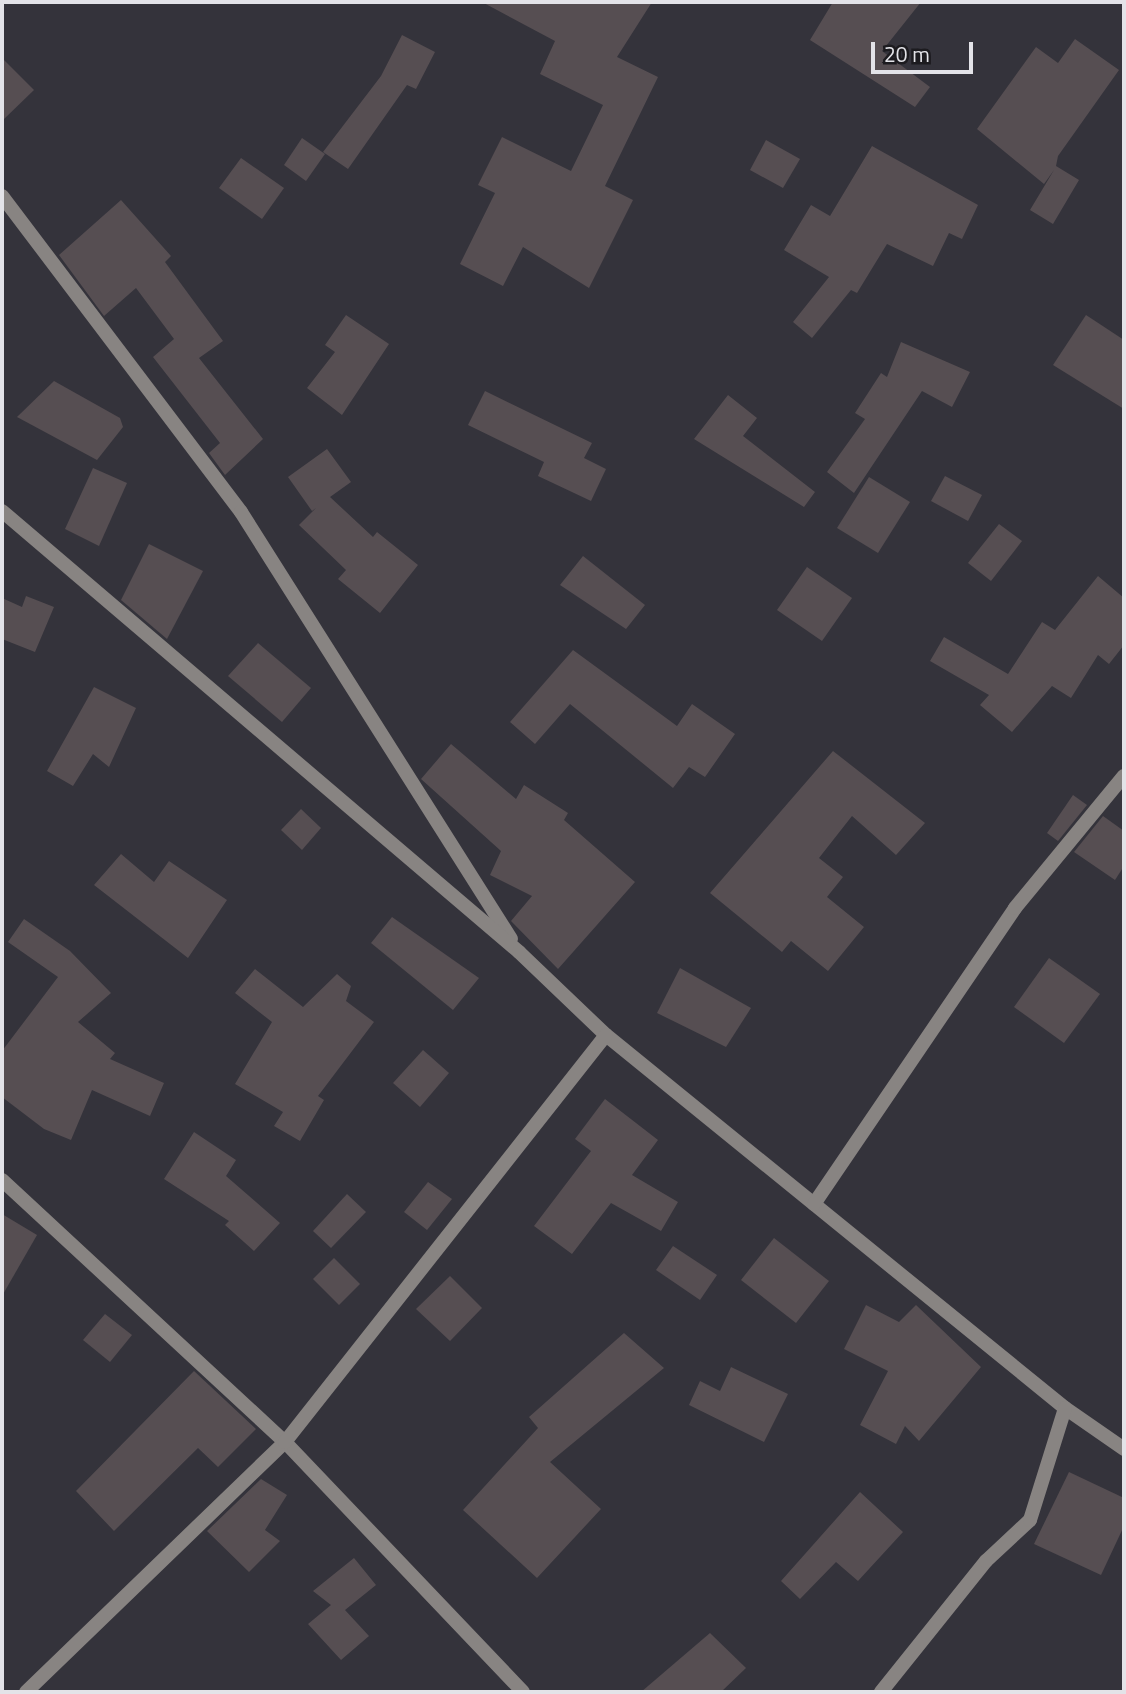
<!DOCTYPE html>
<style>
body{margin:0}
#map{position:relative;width:1126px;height:1694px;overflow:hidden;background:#34333b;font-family:"Titillium Web",sans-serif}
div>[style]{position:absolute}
.building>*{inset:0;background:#564e52}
.minor>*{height:14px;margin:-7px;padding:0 7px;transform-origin:7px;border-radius:7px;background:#888482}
span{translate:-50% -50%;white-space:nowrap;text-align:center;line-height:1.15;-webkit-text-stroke:5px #1c1b1f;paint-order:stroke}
.frame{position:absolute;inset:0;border:4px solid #e3e3e8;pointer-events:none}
.scale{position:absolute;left:871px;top:42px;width:102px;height:32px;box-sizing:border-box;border:4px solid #e3e3e8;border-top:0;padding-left:9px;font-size:21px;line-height:24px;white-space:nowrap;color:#e3e3e8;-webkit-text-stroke:5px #1c1b1f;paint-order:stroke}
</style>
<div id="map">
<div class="building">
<div style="clip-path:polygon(482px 2px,652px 2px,617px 57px,658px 77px,605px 186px,633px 200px,589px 288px,523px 247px,503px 286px,460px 264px,495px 193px,478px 185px,502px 137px,571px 171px,603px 105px,540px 74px,555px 41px)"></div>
<div style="clip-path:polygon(833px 2px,921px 2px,882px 51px,930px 87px,915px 107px,810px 40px)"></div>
<div style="clip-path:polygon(402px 35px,435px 52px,416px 89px,407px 85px,348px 169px,323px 152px,381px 76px)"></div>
<div style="clip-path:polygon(1075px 39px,1119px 70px,1058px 156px,1056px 166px,1079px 180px,1053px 224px,1030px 210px,1054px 170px,1044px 184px,977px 129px,1036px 47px,1058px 63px)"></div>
<div style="clip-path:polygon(2px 58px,34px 90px,2px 121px)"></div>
<div style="clip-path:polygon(302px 138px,325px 154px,306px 181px,284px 165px)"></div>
<div style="clip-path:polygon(766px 140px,800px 159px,783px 188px,750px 170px)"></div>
<div style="clip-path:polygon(872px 146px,978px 205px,962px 239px,949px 233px,933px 266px,887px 244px,857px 293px,851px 290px,812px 338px,793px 322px,829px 277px,784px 250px,811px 205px,830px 216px)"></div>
<div style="clip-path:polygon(241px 158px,284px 188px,262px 219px,219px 188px)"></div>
<div style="clip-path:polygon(121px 200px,171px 256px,165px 262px,223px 341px,199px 358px,263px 439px,225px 475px,209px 453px,220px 443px,153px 357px,174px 339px,136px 288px,104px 316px,59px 255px)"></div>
<div style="clip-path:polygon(346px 315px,389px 344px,342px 415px,307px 388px,335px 352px,325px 345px)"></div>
<div style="clip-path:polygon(1086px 315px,1124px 340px,1124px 409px,1053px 365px)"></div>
<div style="clip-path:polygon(901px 342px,970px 372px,952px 407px,922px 391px,854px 493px,827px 472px,865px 419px,855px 413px,881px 373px,887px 377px)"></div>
<div style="clip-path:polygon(54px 381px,120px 418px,123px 427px,97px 460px,17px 417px)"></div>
<div style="clip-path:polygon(485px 391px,592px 443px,584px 458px,606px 469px,591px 501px,538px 476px,544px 462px,468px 425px)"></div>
<div style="clip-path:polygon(728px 395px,757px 418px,743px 436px,815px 492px,804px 507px,694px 439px)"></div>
<div style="clip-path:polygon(327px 449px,351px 482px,330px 497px,373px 537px,377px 532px,418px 565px,380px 613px,338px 579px,346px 570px,299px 525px,316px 508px,312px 511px,288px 477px)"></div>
<div style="clip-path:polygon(93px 468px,127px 483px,99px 546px,65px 529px)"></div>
<div style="clip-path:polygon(945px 476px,982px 495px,968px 521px,931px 501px)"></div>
<div style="clip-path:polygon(869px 477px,910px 502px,878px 553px,837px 528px)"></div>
<div style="clip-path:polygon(999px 524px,1022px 541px,991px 581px,968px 563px)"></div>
<div style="clip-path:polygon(149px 544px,203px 571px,167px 639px,121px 600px)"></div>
<div style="clip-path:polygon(583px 556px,645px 605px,626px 629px,560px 585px)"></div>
<div style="clip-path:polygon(807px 567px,852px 598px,822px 641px,777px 610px)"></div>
<div style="clip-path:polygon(1098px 576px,1124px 598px,1124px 645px,1109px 664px,1098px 655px,1071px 698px,1052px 686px,1012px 732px,980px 705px,989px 695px,930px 661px,944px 637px,1008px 674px,1042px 622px,1055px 630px)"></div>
<div style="clip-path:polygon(26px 596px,54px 607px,35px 652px,2px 639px,2px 598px,22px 607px)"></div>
<div style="clip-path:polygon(258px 643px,311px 688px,282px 722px,228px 676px)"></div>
<div style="clip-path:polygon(573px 650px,677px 726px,692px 704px,735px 734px,705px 777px,689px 767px,673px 788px,570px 704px,535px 744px,510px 722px)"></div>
<div style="clip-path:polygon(94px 687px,136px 708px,109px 767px,93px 754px,73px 786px,47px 771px)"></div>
<div style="clip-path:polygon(451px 744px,516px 799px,524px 785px,568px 813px,564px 820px,635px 882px,558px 969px,511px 921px,532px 896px,490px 875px,501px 851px,421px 779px)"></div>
<div style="clip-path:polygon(833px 751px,925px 823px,896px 855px,852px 816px,819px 858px,843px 877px,827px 897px,864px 927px,828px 971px,791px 941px,782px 952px,710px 893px)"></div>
<div style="clip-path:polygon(1073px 795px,1087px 805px,1058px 841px,1047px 833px)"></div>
<div style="clip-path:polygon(301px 809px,321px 828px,302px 850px,281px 830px)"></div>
<div style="clip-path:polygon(1103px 816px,1124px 831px,1124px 866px,1115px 880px,1074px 852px)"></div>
<div style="clip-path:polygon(121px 854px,154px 882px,169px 861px,227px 900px,188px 958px,94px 885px)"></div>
<div style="clip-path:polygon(392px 917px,479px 978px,453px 1010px,371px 943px)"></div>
<div style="clip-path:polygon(24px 919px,70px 951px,111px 993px,78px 1022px,115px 1053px,110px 1059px,164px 1083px,150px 1116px,92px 1090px,71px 1140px,44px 1129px,2px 1097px,2px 1051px,58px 977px,8px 942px)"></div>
<div style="clip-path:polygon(1049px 958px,1100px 994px,1064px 1043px,1014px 1007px)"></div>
<div style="clip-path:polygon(680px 968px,751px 1008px,726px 1047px,657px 1013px)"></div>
<div style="clip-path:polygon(255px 969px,303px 1007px,337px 974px,351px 986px,346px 1001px,374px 1022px,318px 1096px,324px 1100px,300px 1141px,274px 1126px,283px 1112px,235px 1084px,272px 1022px,235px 993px)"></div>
<div style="clip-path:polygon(423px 1050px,449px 1073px,420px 1107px,393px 1083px)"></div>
<div style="clip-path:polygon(605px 1099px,658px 1140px,632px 1175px,678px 1202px,661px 1231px,611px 1203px,572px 1254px,534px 1226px,591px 1151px,575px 1139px)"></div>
<div style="clip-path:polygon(194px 1132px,236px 1160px,226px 1176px,280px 1223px,254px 1251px,225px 1225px,229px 1221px,164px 1179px)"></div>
<div style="clip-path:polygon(428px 1182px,452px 1199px,427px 1230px,404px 1212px)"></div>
<div style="clip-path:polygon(347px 1194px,366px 1212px,331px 1248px,313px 1231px)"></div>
<div style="clip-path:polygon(2px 1214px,37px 1235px,2px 1296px)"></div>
<div style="clip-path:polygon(774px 1238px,829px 1281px,796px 1323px,741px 1280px)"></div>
<div style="clip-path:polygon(673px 1246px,717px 1275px,700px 1300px,656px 1270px)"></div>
<div style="clip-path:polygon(334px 1258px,360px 1284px,339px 1305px,313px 1279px)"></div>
<div style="clip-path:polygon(450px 1276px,482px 1308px,450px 1341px,416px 1309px)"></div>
<div style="clip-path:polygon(866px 1305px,899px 1322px,916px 1305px,981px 1367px,919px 1441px,905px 1426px,896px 1444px,860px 1425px,888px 1371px,844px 1349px)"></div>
<div style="clip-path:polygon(105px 1314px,132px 1335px,110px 1362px,83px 1340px)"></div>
<div style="clip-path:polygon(624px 1333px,664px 1368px,550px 1462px,601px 1509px,537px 1578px,463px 1510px,538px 1428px,529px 1417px)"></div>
<div style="clip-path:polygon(731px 1367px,788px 1394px,764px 1442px,689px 1405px,700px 1381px,720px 1391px)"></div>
<div style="clip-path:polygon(194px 1371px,256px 1429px,218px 1467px,198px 1448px,114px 1531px,76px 1491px)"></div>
<div style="clip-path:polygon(1069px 1472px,1124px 1498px,1124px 1526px,1101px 1575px,1034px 1544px)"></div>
<div style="clip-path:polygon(261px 1479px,287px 1495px,265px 1530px,280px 1541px,249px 1572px,207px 1531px)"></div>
<div style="clip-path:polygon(860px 1492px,903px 1532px,858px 1581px,836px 1562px,800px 1599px,781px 1581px)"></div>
<div style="clip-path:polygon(354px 1558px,376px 1585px,345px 1610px,369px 1636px,341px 1660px,308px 1624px,331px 1605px,313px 1591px)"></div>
<div style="clip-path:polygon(710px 1633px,746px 1668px,721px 1692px,641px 1692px)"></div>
</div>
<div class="minor">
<div style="left:2px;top:196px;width:396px;rotate:52.9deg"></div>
<div style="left:241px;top:512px;width:505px;rotate:57.69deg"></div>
<div style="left:2px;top:511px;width:680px;rotate:40.46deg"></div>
<div style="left:519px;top:952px;width:120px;rotate:43.7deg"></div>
<div style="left:606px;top:1035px;width:591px;rotate:39.1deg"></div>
<div style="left:1065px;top:1408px;width:72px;rotate:34.8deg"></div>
<div style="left:2px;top:1180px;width:386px;rotate:42.8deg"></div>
<div style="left:285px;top:1442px;width:345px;rotate:46.4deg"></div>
<div style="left:814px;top:1204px;width:358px;rotate:-55.8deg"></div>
<div style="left:1015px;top:908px;width:171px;rotate:-50.5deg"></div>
<div style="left:26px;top:1692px;width:360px;rotate:-44deg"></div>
<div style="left:285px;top:1442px;width:518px;rotate:-51.74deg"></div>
<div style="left:881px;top:1692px;width:168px;rotate:-51.3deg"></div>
<div style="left:986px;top:1561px;width:60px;rotate:-43deg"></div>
<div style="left:1030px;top:1520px;width:117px;rotate:-72.6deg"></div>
</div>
<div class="frame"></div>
<div class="scale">20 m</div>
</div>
